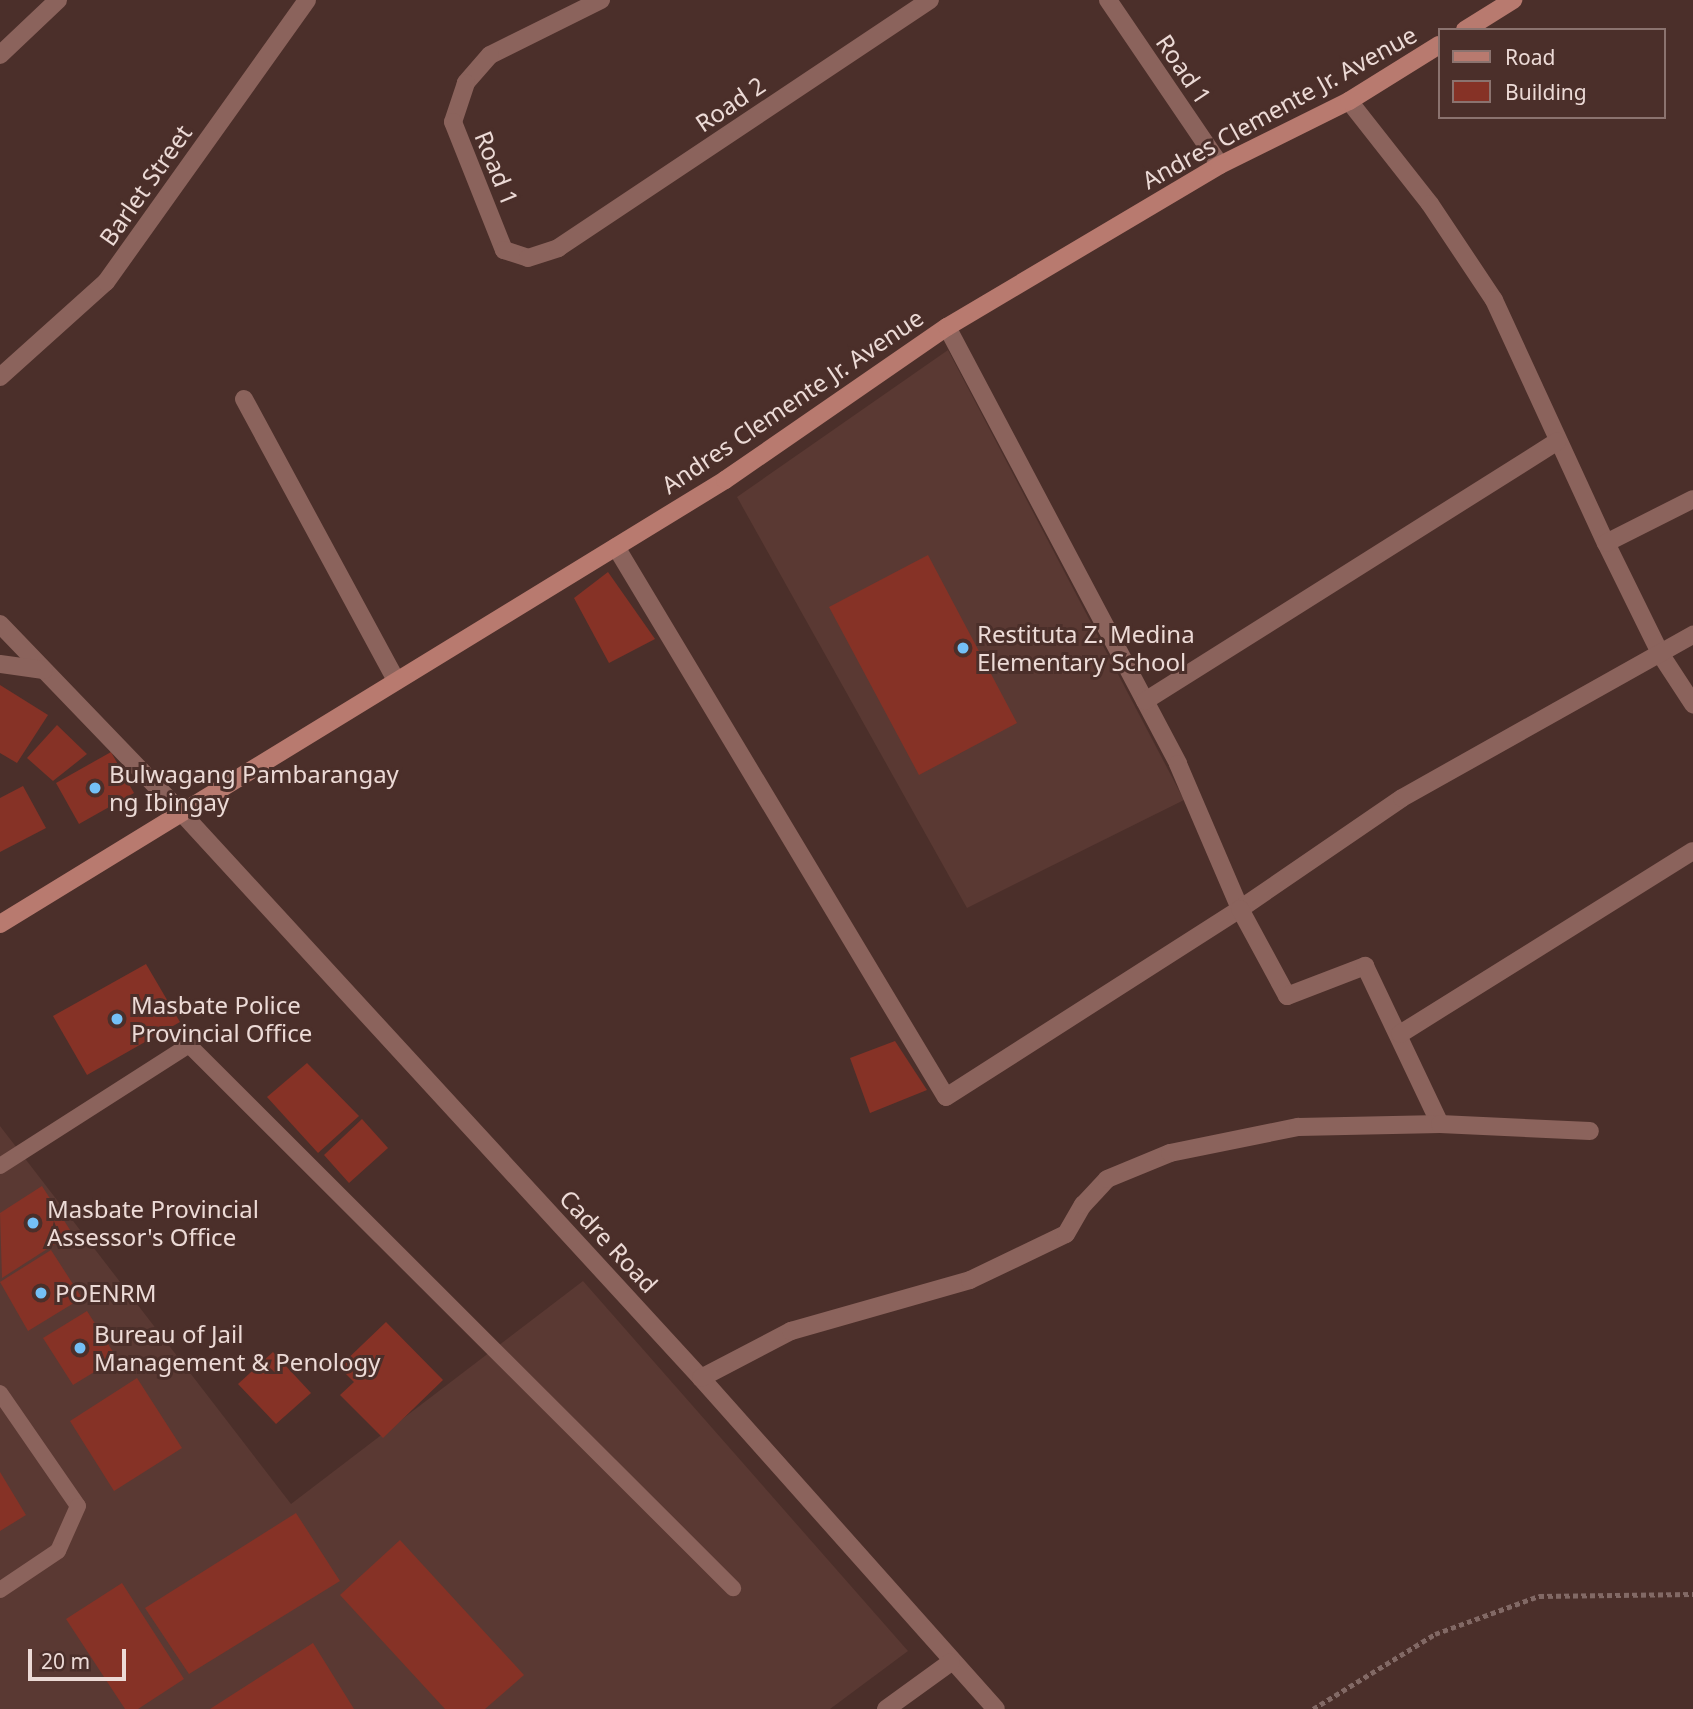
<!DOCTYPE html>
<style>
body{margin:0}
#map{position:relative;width:1693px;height:1709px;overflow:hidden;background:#4b2f2a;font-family:"Noto Sans",sans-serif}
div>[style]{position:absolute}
.built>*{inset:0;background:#5a3933}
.building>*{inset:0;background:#863226}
.path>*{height:4.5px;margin-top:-2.25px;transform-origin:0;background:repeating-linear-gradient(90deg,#826965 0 5px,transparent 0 8.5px)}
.lane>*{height:16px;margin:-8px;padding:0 8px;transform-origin:8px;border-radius:8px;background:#8b635c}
.street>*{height:18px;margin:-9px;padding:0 9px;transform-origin:9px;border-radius:9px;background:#8b635c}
.secondary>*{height:18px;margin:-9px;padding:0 9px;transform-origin:9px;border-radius:9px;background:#b87a6f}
.dots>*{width:19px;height:19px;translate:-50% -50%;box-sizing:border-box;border:4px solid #4b2f2a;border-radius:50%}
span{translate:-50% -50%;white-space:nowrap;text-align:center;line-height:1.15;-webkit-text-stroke:6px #4b2f2a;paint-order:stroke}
.street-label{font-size:24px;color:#ecdad6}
.poi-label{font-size:24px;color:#ecdad6}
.left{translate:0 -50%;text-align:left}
.legend{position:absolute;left:1438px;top:28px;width:228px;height:91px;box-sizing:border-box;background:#4b2f2a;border:2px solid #8b736f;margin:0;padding:9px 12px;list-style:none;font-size:21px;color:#ecdad6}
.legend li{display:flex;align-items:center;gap:14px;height:35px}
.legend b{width:35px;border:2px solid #8b736f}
.scale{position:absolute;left:28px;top:1649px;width:98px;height:32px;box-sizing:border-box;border:4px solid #ecdad6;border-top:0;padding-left:9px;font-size:21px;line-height:24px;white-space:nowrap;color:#ecdad6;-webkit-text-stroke:5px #4b2f2a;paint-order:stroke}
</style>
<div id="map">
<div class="built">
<div style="clip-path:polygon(948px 350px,1184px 800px,967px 908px,737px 497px)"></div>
<div style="clip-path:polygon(0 1126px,291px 1504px,583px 1281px,908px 1651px,830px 1709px,0 1709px)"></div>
</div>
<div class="building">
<div style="clip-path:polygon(928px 555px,1017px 723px,919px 775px,829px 607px)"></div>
<div style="clip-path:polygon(608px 572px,655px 639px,609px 663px,574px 598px)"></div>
<div style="clip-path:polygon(0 685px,48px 715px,17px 763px,0 753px)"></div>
<div style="clip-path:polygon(57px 725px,87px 754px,53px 781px,27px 758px)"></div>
<div style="clip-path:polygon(111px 752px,134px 793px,79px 824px,56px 783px)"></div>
<div style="clip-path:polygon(23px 786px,46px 828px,0 852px,0 798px)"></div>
<div style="clip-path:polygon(146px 964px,180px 1022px,87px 1075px,53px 1016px)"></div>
<div style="clip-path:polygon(895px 1041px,927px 1090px,870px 1113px,850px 1058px)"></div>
<div style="clip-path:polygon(307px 1063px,359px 1116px,318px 1153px,267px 1097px)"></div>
<div style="clip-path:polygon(362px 1119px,388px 1148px,349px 1183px,324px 1155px)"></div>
<div style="clip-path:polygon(42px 1186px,72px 1233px,2px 1278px,0 1213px)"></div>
<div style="clip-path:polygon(51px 1250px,82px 1298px,28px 1331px,0 1282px)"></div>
<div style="clip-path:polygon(87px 1311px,117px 1358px,73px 1385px,43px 1338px)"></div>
<div style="clip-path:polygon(386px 1322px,443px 1380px,383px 1438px,340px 1395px,354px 1382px,339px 1367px)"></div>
<div style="clip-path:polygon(273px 1352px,311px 1393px,276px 1424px,238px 1384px)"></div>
<div style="clip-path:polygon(137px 1378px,182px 1448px,114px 1491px,70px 1421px)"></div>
<div style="clip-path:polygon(0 1472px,26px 1515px,0 1531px)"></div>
<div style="clip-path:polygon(296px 1513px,340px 1581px,189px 1674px,145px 1608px)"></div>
<div style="clip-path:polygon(400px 1540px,524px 1675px,485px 1709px,445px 1709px,340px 1595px)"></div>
<div style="clip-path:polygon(122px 1583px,184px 1679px,138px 1709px,125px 1709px,66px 1619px)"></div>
<div style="clip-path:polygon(313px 1643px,354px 1709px,210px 1709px)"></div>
</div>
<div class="path">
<div style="left:1313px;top:1709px;width:143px;rotate:-31.6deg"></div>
<div style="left:1435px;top:1634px;width:111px;rotate:-20.1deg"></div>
<div style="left:1539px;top:1596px;width:154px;rotate:-0.7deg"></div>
</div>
<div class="lane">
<div style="left:0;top:1166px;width:224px;rotate:-32.6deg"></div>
<div style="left:189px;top:1045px;width:769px;rotate:44.95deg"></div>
<div style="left:0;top:1393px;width:137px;rotate:55.4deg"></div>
<div style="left:78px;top:1506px;width:49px;rotate:114deg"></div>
<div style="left:58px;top:1551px;width:70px;rotate:146.1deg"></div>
</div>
<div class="street">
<div style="left:601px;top:0;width:124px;rotate:153.6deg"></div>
<div style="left:490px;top:55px;width:37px;rotate:131deg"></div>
<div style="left:466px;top:83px;width:41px;rotate:108.4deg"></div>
<div style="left:453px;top:122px;width:138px;rotate:68.3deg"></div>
<div style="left:504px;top:250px;width:25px;rotate:18deg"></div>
<div style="left:528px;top:258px;width:32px;rotate:-18deg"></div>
<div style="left:558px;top:248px;width:447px;rotate:-33.7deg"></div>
<div style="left:1108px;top:0;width:199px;rotate:55.8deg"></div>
<div style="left:0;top:55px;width:80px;rotate:-43.5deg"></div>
<div style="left:1349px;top:101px;width:131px;rotate:51.8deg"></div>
<div style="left:1430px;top:204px;width:115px;rotate:56.3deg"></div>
<div style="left:1494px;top:300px;width:268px;rotate:65.3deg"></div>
<div style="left:1606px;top:543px;width:125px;rotate:63.8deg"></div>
<div style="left:1661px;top:655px;width:59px;rotate:56.9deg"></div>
<div style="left:947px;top:327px;width:494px;rotate:62.1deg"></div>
<div style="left:1178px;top:764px;width:158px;rotate:66.8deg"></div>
<div style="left:1240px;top:909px;width:196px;rotate:-34.4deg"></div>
<div style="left:1402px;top:798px;width:334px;rotate:-29.3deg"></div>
<div style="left:0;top:377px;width:142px;rotate:-41.9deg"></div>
<div style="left:106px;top:282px;width:346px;rotate:-54.5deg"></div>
<div style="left:244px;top:399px;width:319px;rotate:61.6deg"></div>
<div style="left:1606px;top:543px;width:97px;rotate:-26.8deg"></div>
<div style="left:616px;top:547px;width:641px;rotate:59.04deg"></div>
<div style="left:946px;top:1097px;width:349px;rotate:-32.6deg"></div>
<div style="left:1240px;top:909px;width:99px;rotate:61.6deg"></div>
<div style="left:1287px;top:996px;width:84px;rotate:-21deg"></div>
<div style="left:1365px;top:966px;width:175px;rotate:64.6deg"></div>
<div style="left:0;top:624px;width:260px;rotate:46.1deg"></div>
<div style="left:180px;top:811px;width:770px;rotate:47.42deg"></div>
<div style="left:701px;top:1378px;width:443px;rotate:48.3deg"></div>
<div style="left:0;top:664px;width:44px;rotate:7.8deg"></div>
<div style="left:1145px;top:701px;width:487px;rotate:-32.2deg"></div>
<div style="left:1400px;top:1034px;width:345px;rotate:-32deg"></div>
<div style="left:701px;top:1378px;width:102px;rotate:-27.6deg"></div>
<div style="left:791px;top:1331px;width:186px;rotate:-15.9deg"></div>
<div style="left:970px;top:1280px;width:106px;rotate:-25.6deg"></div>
<div style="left:1066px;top:1234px;width:34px;rotate:-60deg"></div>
<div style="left:1083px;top:1205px;width:35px;rotate:-47deg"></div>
<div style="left:1107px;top:1179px;width:68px;rotate:-22.4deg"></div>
<div style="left:1170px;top:1153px;width:131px;rotate:-11.5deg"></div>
<div style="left:1298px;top:1127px;width:142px;rotate:-1.2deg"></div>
<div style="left:1440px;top:1124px;width:150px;rotate:2.7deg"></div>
<div style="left:886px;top:1709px;width:80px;rotate:-35.9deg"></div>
</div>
<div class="secondary">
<div style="left:1465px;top:30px;width:57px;rotate:-32deg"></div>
<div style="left:0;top:924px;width:850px;rotate:-31.48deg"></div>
<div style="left:725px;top:480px;width:270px;rotate:-34.6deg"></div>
<div style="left:947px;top:327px;width:317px;rotate:-30.7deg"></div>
<div style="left:1220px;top:165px;width:144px;rotate:-26.4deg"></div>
<div style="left:1349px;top:101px;width:106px;rotate:-31.9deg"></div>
</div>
<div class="dots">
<div style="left:963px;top:648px;background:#74c0f6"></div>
<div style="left:95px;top:788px;background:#74c0f6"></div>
<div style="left:117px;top:1019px;background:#74c0f6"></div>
<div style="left:33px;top:1223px;background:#74c0f6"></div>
<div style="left:41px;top:1293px;background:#74c0f6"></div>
<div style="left:80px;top:1348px;background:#74c0f6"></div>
</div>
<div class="street-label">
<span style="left:1184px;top:69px;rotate:56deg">Road 1</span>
<span style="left:730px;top:104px;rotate:-34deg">Road 2</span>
<span style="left:1279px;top:107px;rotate:-29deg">Andres Clemente Jr. Avenue</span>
<span style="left:497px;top:168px;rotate:68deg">Road 1</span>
<span style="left:145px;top:185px;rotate:-55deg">Barlet Street</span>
<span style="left:792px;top:401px;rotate:-34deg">Andres Clemente Jr. Avenue</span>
<span style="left:609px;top:1241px;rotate:47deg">Cadre Road</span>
</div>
<div class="poi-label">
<span class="left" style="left:977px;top:648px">Restituta Z. Medina<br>Elementary School</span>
<span class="left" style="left:109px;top:788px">Bulwagang Pambarangay<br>ng Ibingay</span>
<span class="left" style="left:131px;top:1019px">Masbate Police<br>Provincial Office</span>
<span class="left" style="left:47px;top:1223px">Masbate Provincial<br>Assessor's Office</span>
<span class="left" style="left:55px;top:1293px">POENRM</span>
<span class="left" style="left:94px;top:1348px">Bureau of Jail<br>Management &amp; Penology</span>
</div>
<ul class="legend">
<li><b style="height:9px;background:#b87a6f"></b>Road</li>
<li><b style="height:19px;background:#863226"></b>Building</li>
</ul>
<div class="scale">20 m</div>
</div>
